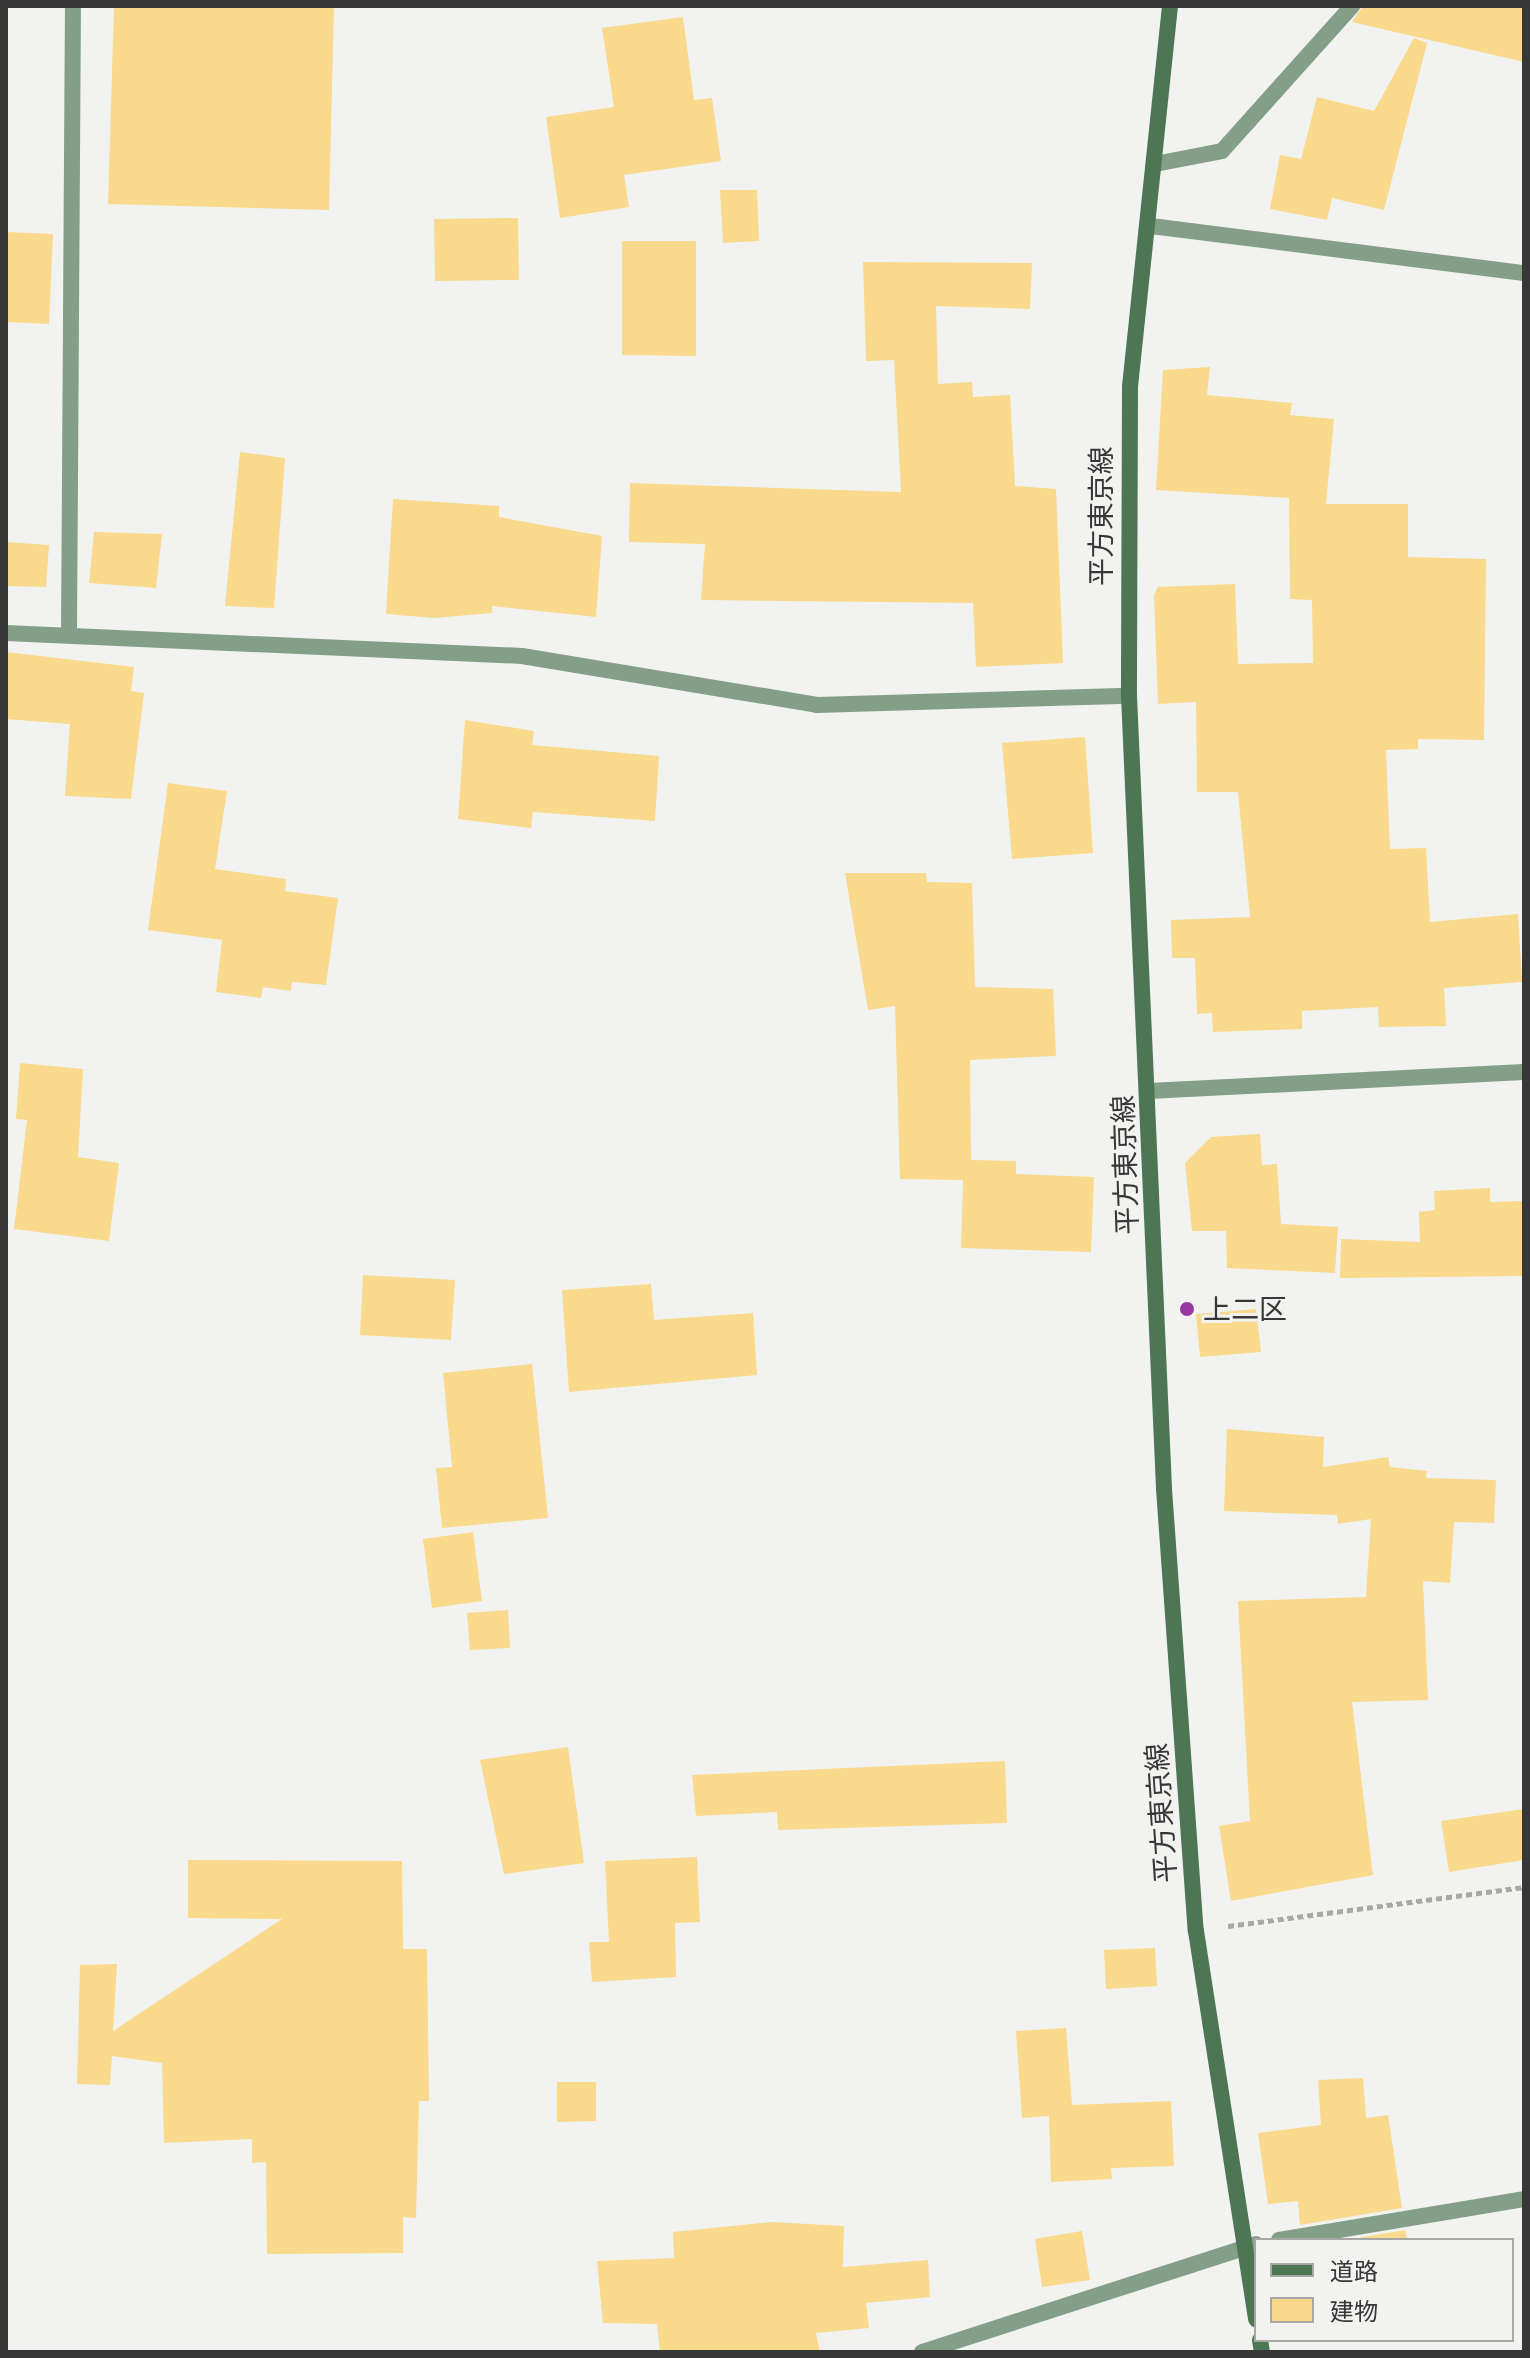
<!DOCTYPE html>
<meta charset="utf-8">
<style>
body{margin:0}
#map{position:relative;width:1530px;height:2358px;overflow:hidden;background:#f2f3f0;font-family:"Titillium Web","Noto Sans JP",sans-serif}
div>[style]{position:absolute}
.building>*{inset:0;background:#f9d98b}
.path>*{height:5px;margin-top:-2.5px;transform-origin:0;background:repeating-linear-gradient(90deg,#a8a9a7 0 6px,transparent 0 10px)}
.minor>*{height:16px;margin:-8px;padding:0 8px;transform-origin:8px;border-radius:8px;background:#839f87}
.tertiary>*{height:16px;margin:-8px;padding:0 8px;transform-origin:8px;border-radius:8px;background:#839f87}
.secondary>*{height:16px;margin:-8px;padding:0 8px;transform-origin:8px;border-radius:8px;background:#4d7655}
.dots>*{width:22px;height:22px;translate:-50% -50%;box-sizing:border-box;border:4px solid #f2f3f0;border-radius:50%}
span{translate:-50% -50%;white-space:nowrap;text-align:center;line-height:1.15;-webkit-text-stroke:6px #f2f3f0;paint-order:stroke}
.street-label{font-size:28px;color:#363736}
.poi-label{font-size:28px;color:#363736}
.left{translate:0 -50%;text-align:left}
.frame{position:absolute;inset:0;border:8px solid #363736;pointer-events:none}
.legend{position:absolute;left:1254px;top:2238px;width:260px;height:104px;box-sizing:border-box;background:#f2f3f0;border:2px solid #a7a8a6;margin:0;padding:10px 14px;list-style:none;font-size:24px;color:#363736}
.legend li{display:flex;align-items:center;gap:16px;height:40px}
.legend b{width:40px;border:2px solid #a7a8a6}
</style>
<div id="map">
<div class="building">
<div style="clip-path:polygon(114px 6px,334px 6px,329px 210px,108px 204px)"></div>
<div style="clip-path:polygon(1363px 6px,1524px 6px,1524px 62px,1352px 22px)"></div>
<div style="clip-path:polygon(683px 17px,694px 100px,712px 98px,721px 161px,624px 175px,629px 207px,560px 218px,546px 117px,614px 107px,602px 28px)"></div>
<div style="clip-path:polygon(1414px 38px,1427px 43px,1384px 210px,1332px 198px,1327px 220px,1270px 209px,1280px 155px,1301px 159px,1317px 97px,1374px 111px)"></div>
<div style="clip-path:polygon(720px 190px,757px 190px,759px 241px,723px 243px)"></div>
<div style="clip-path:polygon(518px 218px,519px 280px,435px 281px,434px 219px)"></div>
<div style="clip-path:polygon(6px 232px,53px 234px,49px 324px,6px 322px)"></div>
<div style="clip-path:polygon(622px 241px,696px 241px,696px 356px,622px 355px)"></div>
<div style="clip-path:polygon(863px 262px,1032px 263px,1030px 309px,936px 306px,938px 384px,972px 382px,973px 397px,1010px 395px,1015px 486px,1056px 489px,1063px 663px,976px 667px,973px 603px,701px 600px,705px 544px,629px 542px,630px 483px,901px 492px,894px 360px,866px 361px)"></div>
<div style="clip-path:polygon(1210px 367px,1207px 395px,1292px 403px,1290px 415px,1334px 419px,1326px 504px,1408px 504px,1408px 557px,1486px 559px,1484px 740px,1418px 739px,1418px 749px,1386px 750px,1390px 849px,1426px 848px,1430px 922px,1518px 914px,1522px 982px,1444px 988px,1446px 1026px,1379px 1027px,1378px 1007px,1302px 1011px,1302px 1029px,1213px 1032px,1212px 1013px,1197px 1014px,1195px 958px,1172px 958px,1171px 920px,1250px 917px,1238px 792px,1197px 792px,1196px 702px,1158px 704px,1154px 595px,1158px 587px,1235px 584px,1238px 664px,1313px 663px,1312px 600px,1290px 599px,1289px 498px,1156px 490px,1163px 370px)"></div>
<div style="clip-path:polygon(240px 452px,285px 458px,274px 608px,225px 606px)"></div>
<div style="clip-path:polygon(393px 499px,499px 506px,499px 517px,602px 536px,596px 617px,492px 606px,492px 613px,434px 618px,386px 614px)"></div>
<div style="clip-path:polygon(94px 532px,162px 534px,156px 588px,89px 583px)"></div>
<div style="clip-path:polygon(6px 542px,49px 545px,46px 587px,6px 586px)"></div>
<div style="clip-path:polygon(6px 652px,134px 667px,131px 691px,144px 693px,131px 799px,65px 796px,70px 724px,6px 719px)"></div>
<div style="clip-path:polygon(465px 720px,534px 731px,532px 745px,659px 756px,655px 821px,533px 812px,531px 828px,458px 819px)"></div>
<div style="clip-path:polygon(1085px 737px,1093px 853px,1012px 859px,1002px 743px)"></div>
<div style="clip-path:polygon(168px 783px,227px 791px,215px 869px,286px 879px,285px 891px,338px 898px,326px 985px,292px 982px,291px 991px,263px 987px,261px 998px,216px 992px,222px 940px,148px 930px)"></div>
<div style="clip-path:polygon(845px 873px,926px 873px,927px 882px,972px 883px,975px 987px,1053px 989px,1056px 1056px,970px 1060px,971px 1160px,1016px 1161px,1016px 1174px,1094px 1177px,1091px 1252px,961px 1248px,963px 1180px,900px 1179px,895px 1006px,868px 1010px)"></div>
<div style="clip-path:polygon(20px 1063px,83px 1069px,78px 1157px,119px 1163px,109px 1241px,14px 1229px,27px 1120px,16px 1119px)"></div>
<div style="clip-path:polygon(1260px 1134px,1262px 1165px,1277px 1164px,1281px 1224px,1338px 1227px,1335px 1273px,1227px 1268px,1226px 1231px,1192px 1231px,1185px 1163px,1211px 1137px)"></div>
<div style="clip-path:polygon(1490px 1188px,1490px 1202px,1524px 1201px,1524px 1276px,1340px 1278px,1341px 1239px,1420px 1242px,1419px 1212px,1435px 1210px,1434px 1191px)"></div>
<div style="clip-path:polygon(363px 1275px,455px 1280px,451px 1340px,360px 1335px)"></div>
<div style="clip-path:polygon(651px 1284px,654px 1320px,753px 1313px,757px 1375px,569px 1392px,562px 1290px)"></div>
<div style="clip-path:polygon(1256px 1309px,1261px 1352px,1200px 1357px,1196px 1314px)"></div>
<div style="clip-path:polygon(532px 1364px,548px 1518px,442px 1528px,436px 1468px,452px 1467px,443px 1373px)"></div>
<div style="clip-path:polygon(1227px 1429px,1324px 1437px,1323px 1467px,1388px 1457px,1390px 1467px,1427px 1471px,1426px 1478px,1496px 1480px,1494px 1523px,1454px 1522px,1450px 1583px,1423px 1581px,1428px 1700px,1352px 1702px,1373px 1875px,1231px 1901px,1219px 1826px,1250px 1821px,1238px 1601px,1366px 1597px,1371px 1519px,1338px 1524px,1337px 1515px,1224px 1511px)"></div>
<div style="clip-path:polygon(473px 1532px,482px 1601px,432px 1608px,423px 1539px)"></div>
<div style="clip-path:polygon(508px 1610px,510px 1648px,470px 1650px,467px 1613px)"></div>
<div style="clip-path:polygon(568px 1747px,584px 1863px,504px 1874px,480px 1760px)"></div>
<div style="clip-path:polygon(1005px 1761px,1007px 1823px,778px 1830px,777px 1812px,696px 1816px,692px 1775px)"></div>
<div style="clip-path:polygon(1524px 1809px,1524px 1860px,1449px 1872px,1441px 1821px)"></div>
<div style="clip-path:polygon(697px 1857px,700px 1922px,675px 1923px,676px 1977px,592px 1982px,589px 1942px,609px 1942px,605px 1861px)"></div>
<div style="clip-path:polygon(188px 1860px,402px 1861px,403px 1949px,427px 1949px,429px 2101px,419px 2101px,416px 2218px,403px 2217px,403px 2253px,267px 2254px,266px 2162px,252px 2163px,252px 2139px,164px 2143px,162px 2063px,112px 2056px,110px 2085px,77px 2084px,80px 1965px,117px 1964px,113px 2031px,282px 1919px,188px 1918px)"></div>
<div style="clip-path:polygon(1155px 1948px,1157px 1986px,1106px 1989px,1104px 1950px)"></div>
<div style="clip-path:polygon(1066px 2028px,1072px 2105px,1171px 2101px,1174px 2166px,1111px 2168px,1112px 2179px,1051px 2182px,1049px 2116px,1022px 2118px,1016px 2031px)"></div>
<div style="clip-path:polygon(1363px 2078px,1366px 2118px,1388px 2115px,1402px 2208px,1300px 2225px,1298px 2201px,1268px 2204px,1258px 2133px,1321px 2125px,1318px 2080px)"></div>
<div style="clip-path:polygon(557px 2082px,596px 2082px,596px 2121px,557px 2122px)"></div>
<div style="clip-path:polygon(772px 2222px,844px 2226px,843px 2267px,928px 2260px,930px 2297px,866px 2303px,869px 2328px,816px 2333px,820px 2352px,660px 2352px,657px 2324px,603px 2323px,597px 2261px,674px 2258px,673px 2232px)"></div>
<div style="clip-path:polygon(1405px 2230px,1407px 2240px,1346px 2240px)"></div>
<div style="clip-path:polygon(1082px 2231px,1090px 2280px,1042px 2287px,1035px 2239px)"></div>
</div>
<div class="path">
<div style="left:1228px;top:1926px;width:299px;rotate:-7.5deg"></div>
</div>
<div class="minor">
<div style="left:1155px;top:164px;width:68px;rotate:-11deg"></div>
<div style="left:1222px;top:151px;width:195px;rotate:-48.1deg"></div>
<div style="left:1151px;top:226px;width:376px;rotate:7.2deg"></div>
<div style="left:6px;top:633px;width:517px;rotate:2.55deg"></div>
<div style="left:522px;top:656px;width:299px;rotate:9.4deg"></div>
<div style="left:817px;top:705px;width:312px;rotate:-1.7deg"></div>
<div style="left:69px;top:635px;width:629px;rotate:-89.64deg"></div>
<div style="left:1279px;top:2240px;width:248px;rotate:-9.5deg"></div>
<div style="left:922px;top:2352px;width:351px;rotate:-17.9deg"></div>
</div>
<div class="tertiary">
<div style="left:1149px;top:1091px;width:375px;rotate:-2.9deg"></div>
</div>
<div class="secondary">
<div style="left:1170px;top:6px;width:383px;rotate:96deg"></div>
<div style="left:1130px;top:387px;width:309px;rotate:90.2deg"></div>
<div style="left:1129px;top:696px;width:794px;rotate:87.47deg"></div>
<div style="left:1164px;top:1489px;width:443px;rotate:85.9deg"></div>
<div style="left:1196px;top:1931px;width:393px;rotate:81.2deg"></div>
<div style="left:1260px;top:2340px;width:12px;rotate:81deg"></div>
</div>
<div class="dots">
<div style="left:1187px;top:1309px;background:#97369e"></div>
</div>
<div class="street-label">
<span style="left:1101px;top:516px;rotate:-90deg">平方東京線</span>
<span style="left:1125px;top:1165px;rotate:-92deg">平方東京線</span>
<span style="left:1161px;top:1813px;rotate:-94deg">平方東京線</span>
</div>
<div class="poi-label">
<span class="left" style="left:1203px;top:1309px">上二区</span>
</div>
<div class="frame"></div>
<ul class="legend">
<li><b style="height:10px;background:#4d7655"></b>道路</li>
<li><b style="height:22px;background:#f9d98b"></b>建物</li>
</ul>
</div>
